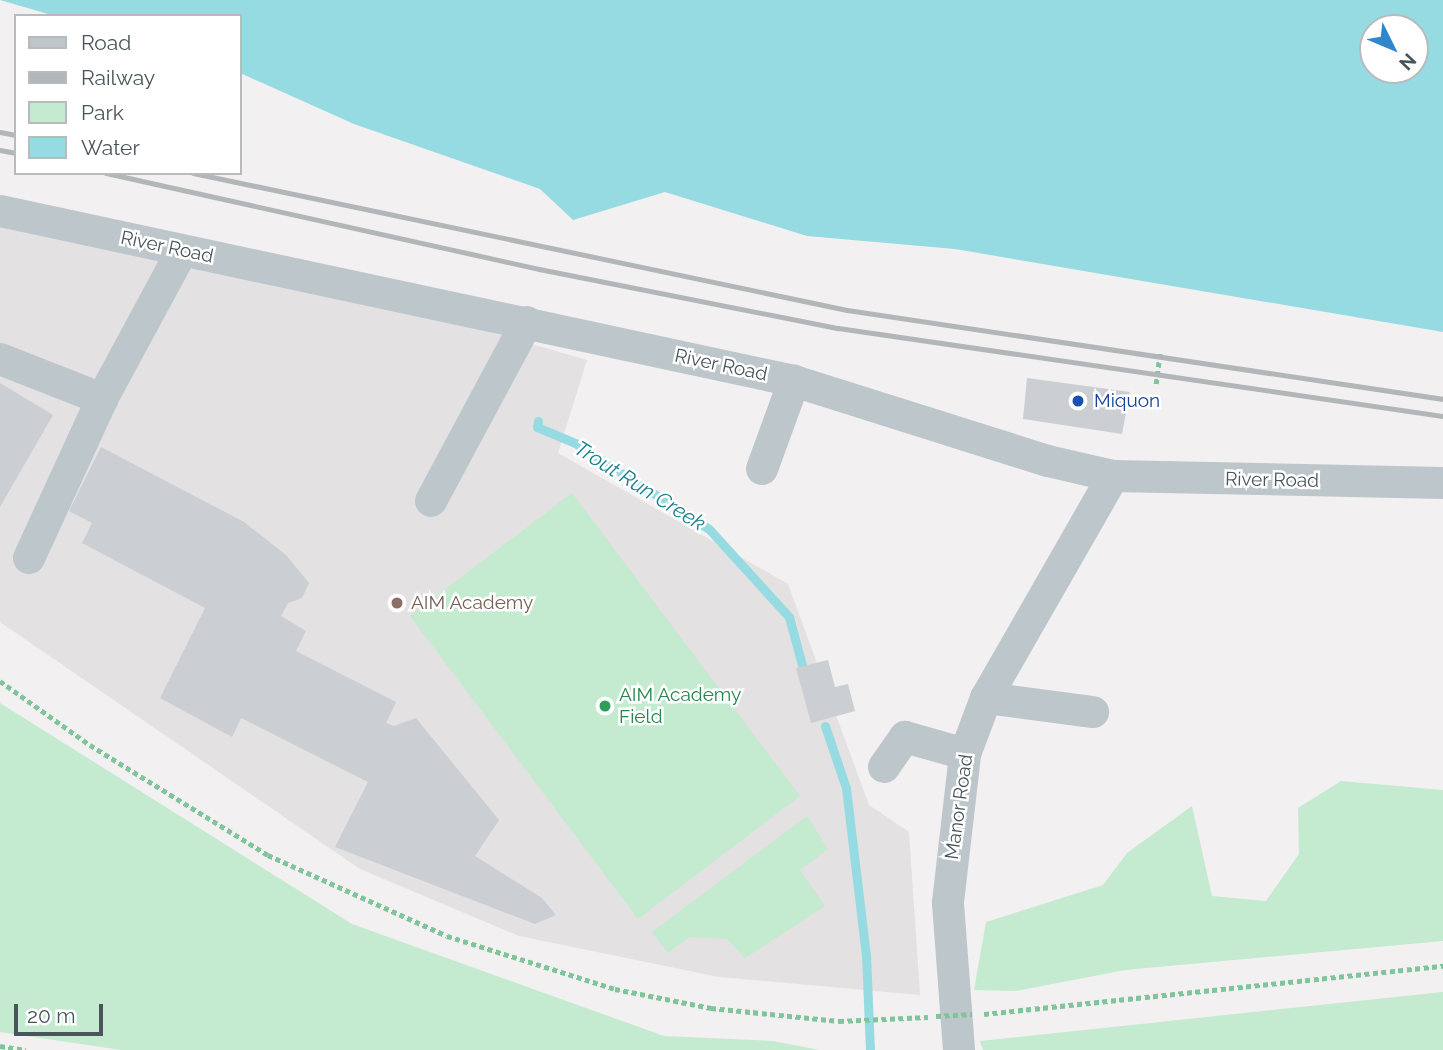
<!DOCTYPE html>
<style>
body{margin:0}
#map{position:relative;width:1443px;height:1050px;overflow:hidden;background:#f2f0f0;font-family:Raleway,sans-serif}
div>[style]{position:absolute}
.education>*{inset:0;background:#e3e1e2}
.green>*{inset:0;background:#c4eacf}
.water>*{inset:0;background:#97dbe2}
.stream>*{height:9px;margin:-4.5px;padding:0 4.5px;transform-origin:4.5px;border-radius:4.5px;background:#97dbe2}
.building>*{inset:0;background:#cbced2}
.path>*{height:4.5px;margin-top:-2.25px;transform-origin:0;background:repeating-linear-gradient(90deg,#80c49b 0 5px,transparent 0 8.5px)}
.minor>*{height:32px;margin:-16px;padding:0 16px;transform-origin:16px;border-radius:16px;background:#bdc6cb}
.rail>*{height:5px;margin:-2.5px;padding:0 2.5px;transform-origin:2.5px;border-radius:2.5px;background:#b3b6b9}
.path-bridge>*{height:4.5px;margin-top:-2.25px;transform-origin:0;background:repeating-linear-gradient(90deg,#80c49b 0 5px,transparent 0 8.5px)}
.dots>*{width:19px;height:19px;translate:-50% -50%;box-sizing:border-box;border:4px solid #fff;border-radius:50%}
span{translate:-50% -50%;white-space:nowrap;text-align:center;line-height:1.15;-webkit-text-stroke:5px #fff;paint-order:stroke}
.street-label{font-size:19px;color:#4a555b}
.transit-label{font-size:19px;color:#164399}
.left{translate:0 -50%;text-align:left}
.education-label{font-size:19px;color:#785e54}
.leisure-label{font-size:19px;color:#27864d}
.water-label{font-size:21px;color:#1d828d;font-style:italic}
.legend{position:absolute;left:14px;top:14px;width:228px;height:161px;box-sizing:border-box;background:#fff;border:2px solid #b7bbbd;margin:0;padding:9px 12px;list-style:none;font-size:21px;color:#4a555b}
.legend li{display:flex;align-items:center;gap:14px;height:35px}
.legend b{width:35px;border:2px solid #b7bbbd}
.north{position:absolute;left:1359px;top:14px;width:70px;height:70px;box-sizing:border-box;background:#fff;border:2px solid #b7bbbd;border-radius:50%;rotate:133deg;font-size:19px;font-weight:700;line-height:28px;text-align:center;color:#4a555b}
.north::after{content:'';display:block;margin:auto;width:24px;height:32px;background:#2f86cd;clip-path:polygon(50% 0,100% 100%,50% 72%,0 100%)}
.scale{position:absolute;left:14px;top:1004px;width:89px;height:32px;box-sizing:border-box;border:4px solid #4a555b;border-top:0;padding-left:9px;font-size:21px;line-height:24px;white-space:nowrap;color:#4a555b;-webkit-text-stroke:5px #fff;paint-order:stroke}
</style>
<div id="map">
<div class="education">
<div style="clip-path:polygon(0 223px,462px 324px,587px 360px,558px 453px,788px 584px,869px 805px,909px 832px,920px 995px,719px 977px,519px 936px,360px 869px,0 622px)"></div>
</div>
<div class="green">
<div style="clip-path:polygon(572px 493px,800px 796px,638px 919px,410px 616px)"></div>
<div style="clip-path:polygon(0 703px,352px 924px,664px 1036px,773px 1041px,820px 1050px,121px 1050px,0 1032px)"></div>
<div style="clip-path:polygon(1341px 781px,1443px 790px,1443px 941px,1125px 970px,1016px 991px,974px 990px,986px 922px,1103px 885px,1127px 853px,1192px 806px,1212px 896px,1266px 901px,1299px 854px,1298px 808px)"></div>
<div style="clip-path:polygon(807px 816px,828px 849px,800px 870px,825px 906px,745px 958px,727px 939px,689px 937px,668px 953px,652px 932px)"></div>
<div style="clip-path:polygon(1443px 992px,1443px 1050px,983px 1050px,980px 1041px)"></div>
</div>
<div class="water">
<div style="clip-path:polygon(evenodd,0 0,1443px 0,1443px 332px,955px 249px,807px 236px,665px 192px,573px 220px,540px 189px,354px 124px,240px 73px,240px 16px,55px 16px,0 0,1373px 28px,1415px 28px,1415px 70px,1373px 70px,1373px 28px)"></div>
</div>
<div class="stream">
<div style="left:538px;top:421px;width:6px;rotate:99deg"></div>
<div style="left:537px;top:427px;width:41px;rotate:22.8deg"></div>
<div style="left:575px;top:443px;width:159px;rotate:32.7deg"></div>
<div style="left:709px;top:529px;width:119px;rotate:47.7deg"></div>
<div style="left:789px;top:617px;width:50px;rotate:74.8deg"></div>
<div style="left:825px;top:726px;width:65px;rotate:71.3deg"></div>
<div style="left:846px;top:788px;width:168px;rotate:83.2deg"></div>
<div style="left:866px;top:955px;width:95px;rotate:87.6deg"></div>
</div>
<div class="building">
<div style="clip-path:polygon(1027px 378px,1130px 392px,1122px 434px,1023px 419px)"></div>
<div style="clip-path:polygon(0 383px,53px 415px,0 507px)"></div>
<div style="clip-path:polygon(101px 447px,244px 522px,286px 555px,309px 583px,302px 598px,288px 603px,281px 616px,306px 631px,296px 651px,396px 702px,386px 723px,394px 726px,416px 718px,499px 820px,475px 856px,542px 898px,556px 915px,535px 924px,335px 847px,368px 782px,241px 718px,232px 737px,160px 698px,205px 608px,82px 543px,92px 523px,69px 511px)"></div>
<div style="clip-path:polygon(828px 660px,835px 687px,848px 684px,855px 711px,811px 723px,796px 668px)"></div>
</div>
<div class="path">
<div style="left:1156px;top:384px;width:31px;rotate:-83deg"></div>
<div style="left:0;top:681px;width:110px;rotate:35.4deg"></div>
<div style="left:90px;top:745px;width:209px;rotate:31.7deg"></div>
<div style="left:268px;top:855px;width:196px;rotate:24.3deg"></div>
<div style="left:447px;top:936px;width:176px;rotate:17.5deg"></div>
<div style="left:615px;top:989px;width:98px;rotate:11.2deg"></div>
<div style="left:711px;top:1008px;width:129px;rotate:5.8deg"></div>
<div style="left:839px;top:1021px;width:89px;rotate:-2.6deg"></div>
<div style="left:984px;top:1014px;width:462px;rotate:-6deg"></div>
<div style="left:0;top:1046px;width:26px;rotate:9deg"></div>
</div>
<div class="minor">
<div style="left:0;top:211px;width:812px;rotate:12.08deg"></div>
<div style="left:794px;top:381px;width:266px;rotate:17.5deg"></div>
<div style="left:1048px;top:461px;width:67px;rotate:13deg"></div>
<div style="left:1113px;top:476px;width:330px;rotate:1.2deg"></div>
<div style="left:0;top:359px;width:110px;rotate:21.4deg"></div>
<div style="left:762px;top:469px;width:94px;rotate:-70deg"></div>
<div style="left:431px;top:501px;width:203px;rotate:-61.8deg"></div>
<div style="left:29px;top:558px;width:175px;rotate:-65.3deg"></div>
<div style="left:102px;top:399px;width:168px;rotate:-61.6deg"></div>
<div style="left:986px;top:698px;width:108px;rotate:7.5deg"></div>
<div style="left:884px;top:767px;width:37px;rotate:-55deg"></div>
<div style="left:905px;top:737px;width:62px;rotate:15.8deg"></div>
<div style="left:959px;top:1050px;width:148px;rotate:-94.3deg"></div>
<div style="left:948px;top:902px;width:149px;rotate:-83.4deg"></div>
<div style="left:965px;top:754px;width:60px;rotate:-69.4deg"></div>
<div style="left:986px;top:698px;width:256px;rotate:-60.2deg"></div>
</div>
<div class="rail">
<div style="left:0;top:132px;width:16px;rotate:11deg"></div>
<div style="left:0;top:150px;width:16px;rotate:11deg"></div>
<div style="left:106px;top:173px;width:444px;rotate:12.5deg"></div>
<div style="left:539px;top:269px;width:305px;rotate:11.2deg"></div>
<div style="left:838px;top:328px;width:611px;rotate:8.28deg"></div>
<div style="left:193px;top:173px;width:668px;rotate:11.83deg"></div>
<div style="left:847px;top:310px;width:603px;rotate:8.49deg"></div>
</div>
<div class="path-bridge">
<div style="left:936px;top:1016px;width:36px;rotate:-3deg"></div>
</div>
<div class="dots">
<div style="left:1078px;top:401px;background:#1a4fb4"></div>
<div style="left:397px;top:603px;background:#8d6e63"></div>
<div style="left:605px;top:706px;background:#2e9e5b"></div>
</div>
<div class="street-label">
<span style="left:167px;top:247px;rotate:12deg">River Road</span>
<span style="left:721px;top:365px;rotate:12deg">River Road</span>
<span style="left:1272px;top:480px;rotate:1deg">River Road</span>
<span style="left:959px;top:807px;rotate:-82deg">Manor Road</span>
</div>
<div class="transit-label">
<span class="left" style="left:1094px;top:401px">Miquon</span>
</div>
<div class="education-label">
<span class="left" style="left:411px;top:603px">AIM Academy</span>
</div>
<div class="leisure-label">
<span class="left" style="left:619px;top:706px">AIM Academy<br>Field</span>
</div>
<div class="water-label">
<span style="left:640px;top:486px;rotate:32deg">Trout Run Creek</span>
</div>
<ul class="legend">
<li><b style="height:9px;background:#bdc6cb"></b>Road</li>
<li><b style="height:9px;background:#b3b6b9"></b>Railway</li>
<li><b style="height:19px;background:#c4eacf"></b>Park</li>
<li><b style="height:19px;background:#97dbe2"></b>Water</li>
</ul>
<div class="north">N</div>
<div class="scale">20 m</div>
</div>
